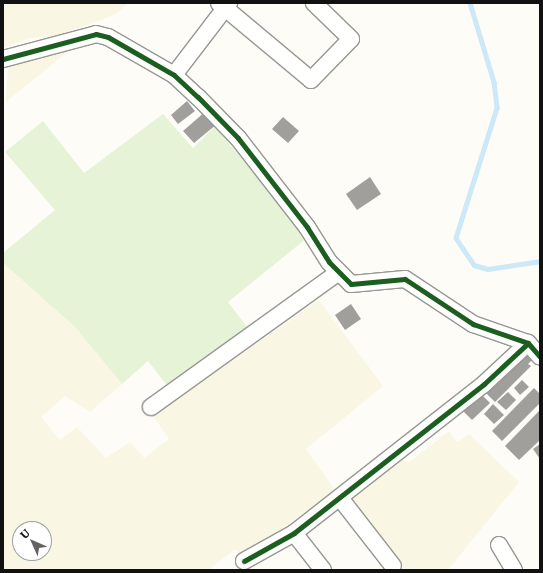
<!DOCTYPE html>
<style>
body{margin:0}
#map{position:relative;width:543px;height:573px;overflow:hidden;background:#fdfcf7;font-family:Literata,serif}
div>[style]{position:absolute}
.farmland>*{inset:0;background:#f9f7e4}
.green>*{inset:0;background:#e7f3d7}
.stream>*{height:4.5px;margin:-2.25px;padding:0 2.25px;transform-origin:2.25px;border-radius:2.25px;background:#cde8f7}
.building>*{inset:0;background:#a19f9c}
.roads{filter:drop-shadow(1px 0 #979795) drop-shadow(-1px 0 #979795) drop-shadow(0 1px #979795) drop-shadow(0 -1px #979795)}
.minor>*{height:16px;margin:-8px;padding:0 8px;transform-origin:8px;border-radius:8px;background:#fffffe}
.cycleway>*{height:5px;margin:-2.5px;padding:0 2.5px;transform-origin:2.5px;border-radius:2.5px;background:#1b5e20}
span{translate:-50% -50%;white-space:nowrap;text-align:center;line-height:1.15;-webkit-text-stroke:4px #fff;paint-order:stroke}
.frame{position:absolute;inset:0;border:4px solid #111;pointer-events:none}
.north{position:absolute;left:12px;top:521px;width:40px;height:40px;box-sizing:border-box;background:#fff;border:1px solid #a0a0a0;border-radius:50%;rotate:315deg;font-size:11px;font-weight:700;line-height:16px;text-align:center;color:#111}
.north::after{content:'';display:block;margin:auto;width:14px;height:18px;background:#646362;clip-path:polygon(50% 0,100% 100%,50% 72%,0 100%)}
</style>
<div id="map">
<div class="farmland">
<div style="clip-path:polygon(3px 3px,128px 3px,118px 13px,104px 19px,58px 35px,30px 38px,3px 48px)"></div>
<div style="clip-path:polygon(71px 49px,6px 102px,8px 64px,30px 55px)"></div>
<div style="clip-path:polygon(evenodd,3px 263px,75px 327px,122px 384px,90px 412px,65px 396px,41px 417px,60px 440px,77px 427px,106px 458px,130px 442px,144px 458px,169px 439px,153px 416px,319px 300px,383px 386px,306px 449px,335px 490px,246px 554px,241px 556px,236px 549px,208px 570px,3px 570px,3px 263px,20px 529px,44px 529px,44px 553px,20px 553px,20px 529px)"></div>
<div style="clip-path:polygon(449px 431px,457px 442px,469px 434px,519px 482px,448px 570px,405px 570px,349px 498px,401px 457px,408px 463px)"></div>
</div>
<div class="green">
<div style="clip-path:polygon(163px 114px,193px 148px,215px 126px,307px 238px,228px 302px,248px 328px,169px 388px,148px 361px,122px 384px,75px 327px,3px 263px,3px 253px,55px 210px,5px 152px,43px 121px,84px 173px)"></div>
</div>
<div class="stream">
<div style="left:470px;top:3px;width:83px;rotate:73.1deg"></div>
<div style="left:494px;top:82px;width:26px;rotate:83deg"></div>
<div style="left:497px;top:108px;width:136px;rotate:107.5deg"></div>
<div style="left:456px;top:238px;width:32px;rotate:56deg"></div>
<div style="left:474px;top:265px;width:15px;rotate:16deg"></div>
<div style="left:488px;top:269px;width:53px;rotate:-8.7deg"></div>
</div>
<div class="building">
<div style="clip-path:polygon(187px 101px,195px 111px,178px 124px,171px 115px)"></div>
<div style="clip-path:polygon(206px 111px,217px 124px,194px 143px,183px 131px)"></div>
<div style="clip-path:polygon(283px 117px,299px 131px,288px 143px,272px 129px)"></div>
<div style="clip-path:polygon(370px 177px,381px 194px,357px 210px,346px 194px)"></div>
<div style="clip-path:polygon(351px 304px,361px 319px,345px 330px,335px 315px)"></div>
<div style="clip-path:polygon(526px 347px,535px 357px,528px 364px,531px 366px,495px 402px,483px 390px)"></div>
<div style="clip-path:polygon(522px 380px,529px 387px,520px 395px,514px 388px)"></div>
<div style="clip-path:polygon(534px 388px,540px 394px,540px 403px,502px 441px,492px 431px)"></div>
<div style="clip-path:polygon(478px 391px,490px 403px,472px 420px,462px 410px)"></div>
<div style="clip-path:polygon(508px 392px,516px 400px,506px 410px,497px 402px)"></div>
<div style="clip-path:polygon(493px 404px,504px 415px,494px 424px,484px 414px)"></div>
<div style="clip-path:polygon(540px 410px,540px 440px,519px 460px,505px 446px)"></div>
<div style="clip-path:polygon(540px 444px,540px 459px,533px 449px)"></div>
</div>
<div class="roads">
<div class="minor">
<div style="left:219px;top:3px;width:120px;rotate:39.9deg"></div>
<div style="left:311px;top:80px;width:57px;rotate:-45.7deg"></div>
<div style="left:351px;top:39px;width:52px;rotate:-135.8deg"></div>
<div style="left:3px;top:59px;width:96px;rotate:-15deg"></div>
<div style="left:96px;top:34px;width:12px;rotate:14deg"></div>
<div style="left:108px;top:37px;width:76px;rotate:29.9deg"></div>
<div style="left:174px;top:75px;width:33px;rotate:43deg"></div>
<div style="left:198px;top:97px;width:57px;rotate:45.7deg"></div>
<div style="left:238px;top:138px;width:113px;rotate:52.2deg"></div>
<div style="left:307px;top:227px;width:41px;rotate:57.8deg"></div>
<div style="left:329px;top:262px;width:31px;rotate:45deg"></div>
<div style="left:351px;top:284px;width:54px;rotate:-5.3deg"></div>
<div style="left:405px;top:279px;width:82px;rotate:33.5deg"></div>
<div style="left:473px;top:324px;width:58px;rotate:19.1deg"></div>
<div style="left:528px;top:343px;width:18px;rotate:49deg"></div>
<div style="left:174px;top:75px;width:91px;rotate:-52.6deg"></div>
<div style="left:151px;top:407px;width:231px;rotate:-35.7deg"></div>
<div style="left:340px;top:498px;width:86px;rotate:52.1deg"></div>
<div style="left:294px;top:533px;width:47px;rotate:51.9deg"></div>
<div style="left:499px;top:545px;width:29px;rotate:59deg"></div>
<div style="left:244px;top:561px;width:57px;rotate:-29.2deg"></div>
<div style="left:294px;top:533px;width:241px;rotate:-38.1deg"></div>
<div style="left:484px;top:384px;width:60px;rotate:-43deg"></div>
</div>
</div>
<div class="cycleway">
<div style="left:3px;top:59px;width:96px;rotate:-15deg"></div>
<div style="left:96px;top:34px;width:12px;rotate:14deg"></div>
<div style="left:108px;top:37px;width:76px;rotate:29.9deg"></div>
<div style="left:174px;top:75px;width:33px;rotate:43deg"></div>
<div style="left:198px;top:97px;width:57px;rotate:45.7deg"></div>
<div style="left:238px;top:138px;width:113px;rotate:52.2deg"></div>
<div style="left:307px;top:227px;width:41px;rotate:57.8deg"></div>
<div style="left:329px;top:262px;width:31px;rotate:45deg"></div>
<div style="left:351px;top:284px;width:54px;rotate:-5.3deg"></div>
<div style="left:405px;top:279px;width:82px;rotate:33.5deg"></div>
<div style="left:473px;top:324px;width:58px;rotate:19.1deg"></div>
<div style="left:528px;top:343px;width:18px;rotate:49deg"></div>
<div style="left:244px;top:561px;width:57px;rotate:-29.2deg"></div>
<div style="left:294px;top:533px;width:241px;rotate:-38.1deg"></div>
<div style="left:484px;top:384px;width:60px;rotate:-43deg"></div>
</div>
<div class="frame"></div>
<div class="north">U</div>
</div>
